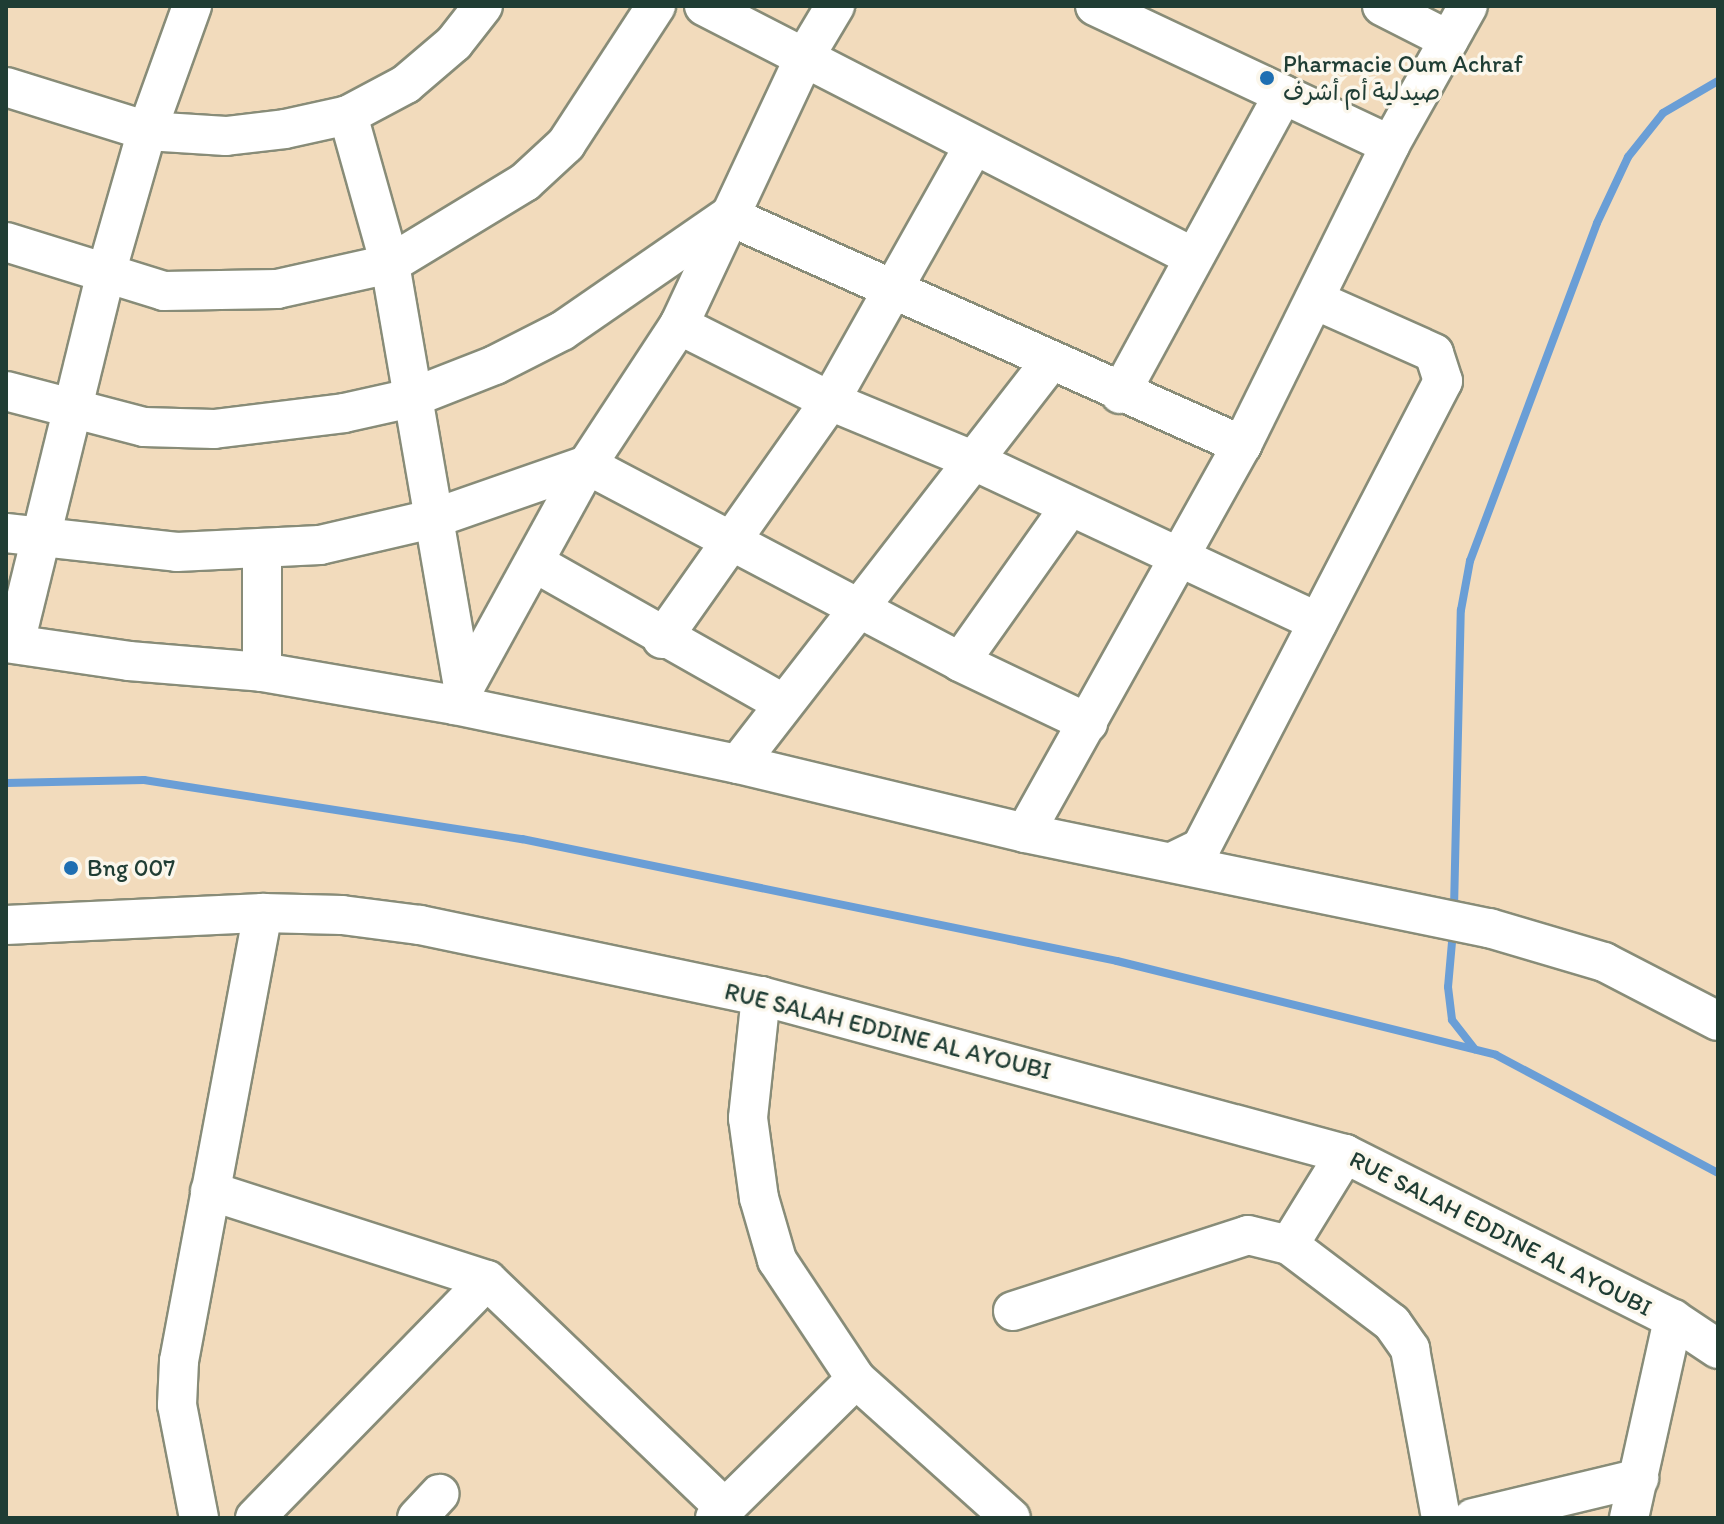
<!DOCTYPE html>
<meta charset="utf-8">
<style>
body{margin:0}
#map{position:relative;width:1724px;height:1524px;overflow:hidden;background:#f2dbbc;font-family:Itim,"Playpen Sans Arabic",sans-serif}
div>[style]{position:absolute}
.stream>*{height:8px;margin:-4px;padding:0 4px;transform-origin:4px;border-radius:4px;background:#6a9ed6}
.roads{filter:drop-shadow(2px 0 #888c78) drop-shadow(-2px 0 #888c78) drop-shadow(0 2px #888c78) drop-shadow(0 -2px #888c78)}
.minor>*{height:38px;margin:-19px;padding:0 19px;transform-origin:19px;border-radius:19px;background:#fff}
.dots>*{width:22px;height:22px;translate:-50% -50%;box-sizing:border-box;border:4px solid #fbf7ec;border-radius:50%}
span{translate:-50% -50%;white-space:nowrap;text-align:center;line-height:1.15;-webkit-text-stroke:7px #fbf7ec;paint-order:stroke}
.poi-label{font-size:24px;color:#1f3d34}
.left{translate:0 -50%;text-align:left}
.street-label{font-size:24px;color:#1f3d34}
.frame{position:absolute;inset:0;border:8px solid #1f3d34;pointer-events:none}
</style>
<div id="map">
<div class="stream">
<div style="left:6px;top:783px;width:138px;rotate:-1.2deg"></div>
<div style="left:144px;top:780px;width:383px;rotate:8.9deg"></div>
<div style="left:522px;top:839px;width:607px;rotate:11.59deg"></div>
<div style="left:1117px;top:961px;width:390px;rotate:13.9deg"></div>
<div style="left:1496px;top:1055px;width:251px;rotate:28deg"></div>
<div style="left:1454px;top:909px;width:299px;rotate:-88.7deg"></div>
<div style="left:1461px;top:610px;width:50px;rotate:-79.6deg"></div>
<div style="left:1470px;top:561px;width:361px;rotate:-69.4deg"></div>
<div style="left:1597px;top:223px;width:73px;rotate:-64.8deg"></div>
<div style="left:1628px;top:157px;width:56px;rotate:-51.5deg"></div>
<div style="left:1663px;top:113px;width:64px;rotate:-30.2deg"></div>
<div style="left:1453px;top:931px;width:56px;rotate:95.1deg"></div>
<div style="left:1448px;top:987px;width:33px;rotate:83deg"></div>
<div style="left:1452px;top:1020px;width:37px;rotate:52deg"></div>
</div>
<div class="roads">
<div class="minor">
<div style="left:704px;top:6px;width:550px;rotate:27.17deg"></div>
<div style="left:1095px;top:6px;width:326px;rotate:25.2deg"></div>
<div style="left:1382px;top:6px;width:75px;rotate:26.9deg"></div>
<div style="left:6px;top:87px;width:148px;rotate:17.3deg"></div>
<div style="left:147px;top:131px;width:79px;rotate:3.6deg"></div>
<div style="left:226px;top:136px;width:59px;rotate:-6.8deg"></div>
<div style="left:285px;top:129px;width:65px;rotate:-12.5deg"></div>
<div style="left:348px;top:115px;width:66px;rotate:-28.1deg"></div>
<div style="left:406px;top:84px;width:63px;rotate:-40.5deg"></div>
<div style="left:454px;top:43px;width:47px;rotate:-51.9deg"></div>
<div style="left:348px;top:115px;width:155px;rotate:74.3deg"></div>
<div style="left:390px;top:264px;width:427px;rotate:80.2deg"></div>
<div style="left:6px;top:242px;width:165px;rotate:17.2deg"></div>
<div style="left:164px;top:291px;width:113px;rotate:-1deg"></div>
<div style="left:277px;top:289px;width:116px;rotate:-12.5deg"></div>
<div style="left:390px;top:264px;width:158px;rotate:-31.3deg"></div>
<div style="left:525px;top:182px;width:56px;rotate:-42.8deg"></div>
<div style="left:566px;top:144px;width:165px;rotate:-56.9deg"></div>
<div style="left:679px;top:325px;width:169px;rotate:26.7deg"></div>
<div style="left:830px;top:401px;width:152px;rotate:22.5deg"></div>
<div style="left:970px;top:459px;width:384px;rotate:25.1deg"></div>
<div style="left:6px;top:391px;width:143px;rotate:14.6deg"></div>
<div style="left:144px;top:427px;width:70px;rotate:1.6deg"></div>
<div style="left:214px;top:429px;width:131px;rotate:-7deg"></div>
<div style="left:344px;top:413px;width:69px;rotate:-12.6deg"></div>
<div style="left:411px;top:398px;width:90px;rotate:-21.4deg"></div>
<div style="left:495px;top:365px;width:75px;rotate:-26.9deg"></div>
<div style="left:562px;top:331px;width:203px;rotate:-34.6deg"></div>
<div style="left:729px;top:216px;width:562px;rotate:24.06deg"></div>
<div style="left:1120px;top:394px;width:341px;rotate:-61.4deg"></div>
<div style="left:6px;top:533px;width:172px;rotate:6.3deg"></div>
<div style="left:177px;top:552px;width:143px;rotate:-2.8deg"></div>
<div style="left:320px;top:545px;width:115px;rotate:-13.1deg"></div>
<div style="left:432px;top:519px;width:164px;rotate:-19.2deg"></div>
<div style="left:587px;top:465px;width:422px;rotate:27.8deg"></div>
<div style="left:960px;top:662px;width:142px;rotate:25.5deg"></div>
<div style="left:262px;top:550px;width:122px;rotate:90deg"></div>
<div style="left:535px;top:563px;width:283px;rotate:29.5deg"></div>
<div style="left:662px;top:639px;width:291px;rotate:-54.8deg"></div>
<div style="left:830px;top:401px;width:291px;rotate:-60.6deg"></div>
<div style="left:6px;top:643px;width:124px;rotate:8.3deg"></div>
<div style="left:129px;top:661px;width:133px;rotate:4.7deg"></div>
<div style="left:262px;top:672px;width:196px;rotate:9.7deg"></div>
<div style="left:455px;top:705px;width:289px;rotate:11.8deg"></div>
<div style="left:738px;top:764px;width:295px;rotate:13.5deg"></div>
<div style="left:1025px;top:833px;width:474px;rotate:11.6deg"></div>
<div style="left:1489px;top:928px;width:120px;rotate:16.5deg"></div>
<div style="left:1604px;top:962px;width:128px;rotate:27.4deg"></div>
<div style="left:15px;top:643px;width:377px;rotate:-76.2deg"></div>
<div style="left:105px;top:277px;width:152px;rotate:-74deg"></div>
<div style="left:147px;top:131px;width:133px;rotate:-70.2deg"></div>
<div style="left:960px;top:662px;width:189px;rotate:-54.7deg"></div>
<div style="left:455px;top:705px;width:274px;rotate:-61.2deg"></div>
<div style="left:587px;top:465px;width:168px;rotate:-56.7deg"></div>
<div style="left:679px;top:325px;width:295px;rotate:-64.9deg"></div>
<div style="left:804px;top:58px;width:61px;rotate:-59.2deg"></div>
<div style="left:738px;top:764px;width:509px;rotate:-52.18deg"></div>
<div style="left:1025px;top:833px;width:445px;rotate:-60.8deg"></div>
<div style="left:1242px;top:445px;width:335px;rotate:-63.7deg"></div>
<div style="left:1390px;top:145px;width:159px;rotate:-60.7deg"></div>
<div style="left:1174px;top:861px;width:30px;rotate:-26deg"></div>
<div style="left:1201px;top:848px;width:526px;rotate:-62.61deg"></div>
<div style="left:1443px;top:381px;width:29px;rotate:-108deg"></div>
<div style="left:1434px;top:353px;width:130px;rotate:-156deg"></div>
<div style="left:6px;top:925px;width:257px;rotate:-2.7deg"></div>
<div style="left:263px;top:913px;width:79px;rotate:1.5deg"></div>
<div style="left:342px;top:915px;width:79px;rotate:7.3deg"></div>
<div style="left:420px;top:925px;width:348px;rotate:11.8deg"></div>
<div style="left:761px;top:996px;width:605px;rotate:15.14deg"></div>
<div style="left:1345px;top:1154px;width:367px;rotate:26.7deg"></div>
<div style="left:1673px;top:1319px;width:54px;rotate:33.7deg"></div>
<div style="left:761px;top:996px;width:123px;rotate:96.1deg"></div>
<div style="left:748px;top:1118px;width:81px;rotate:82.2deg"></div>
<div style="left:759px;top:1198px;width:65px;rotate:73.8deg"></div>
<div style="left:777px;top:1260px;width:143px;rotate:56.4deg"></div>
<div style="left:856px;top:1379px;width:208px;rotate:41.9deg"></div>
<div style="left:210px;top:1191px;width:291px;rotate:17.8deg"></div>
<div style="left:487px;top:1280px;width:330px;rotate:43.8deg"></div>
<div style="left:1289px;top:1245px;width:107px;rotate:-58.4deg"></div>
<div style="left:1013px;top:1311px;width:247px;rotate:-17.9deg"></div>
<div style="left:1248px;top:1235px;width:42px;rotate:13.7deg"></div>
<div style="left:1289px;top:1245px;width:129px;rotate:37.1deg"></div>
<div style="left:1392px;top:1323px;width:32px;rotate:55deg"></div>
<div style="left:1410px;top:1349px;width:172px;rotate:79.6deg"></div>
<div style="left:199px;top:1518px;width:115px;rotate:-101deg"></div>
<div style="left:177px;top:1405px;width:44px;rotate:-87.4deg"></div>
<div style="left:179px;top:1361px;width:456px;rotate:-79.4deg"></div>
<div style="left:255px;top:1518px;width:332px;rotate:-45.7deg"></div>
<div style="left:417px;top:1518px;width:33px;rotate:-47deg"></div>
<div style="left:715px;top:1518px;width:198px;rotate:-44.6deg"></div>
<div style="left:1473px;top:1518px;width:171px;rotate:-13.5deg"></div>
<div style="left:1629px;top:1518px;width:204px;rotate:-77.5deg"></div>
</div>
</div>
<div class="dots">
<div style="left:1267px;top:78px;background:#1f6fb2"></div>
<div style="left:71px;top:868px;background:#1f6fb2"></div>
</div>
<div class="poi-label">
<span class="left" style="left:1283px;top:78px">Pharmacie Oum Achraf<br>صيدلية أم أشرف</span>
<span class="left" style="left:87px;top:868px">Bng 007</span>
</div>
<div class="street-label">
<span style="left:888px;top:1031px;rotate:14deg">RUE SALAH EDDINE AL AYOUBI</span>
<span style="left:1501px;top:1233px;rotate:27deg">RUE SALAH EDDINE AL AYOUBI</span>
</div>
<div class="frame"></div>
</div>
